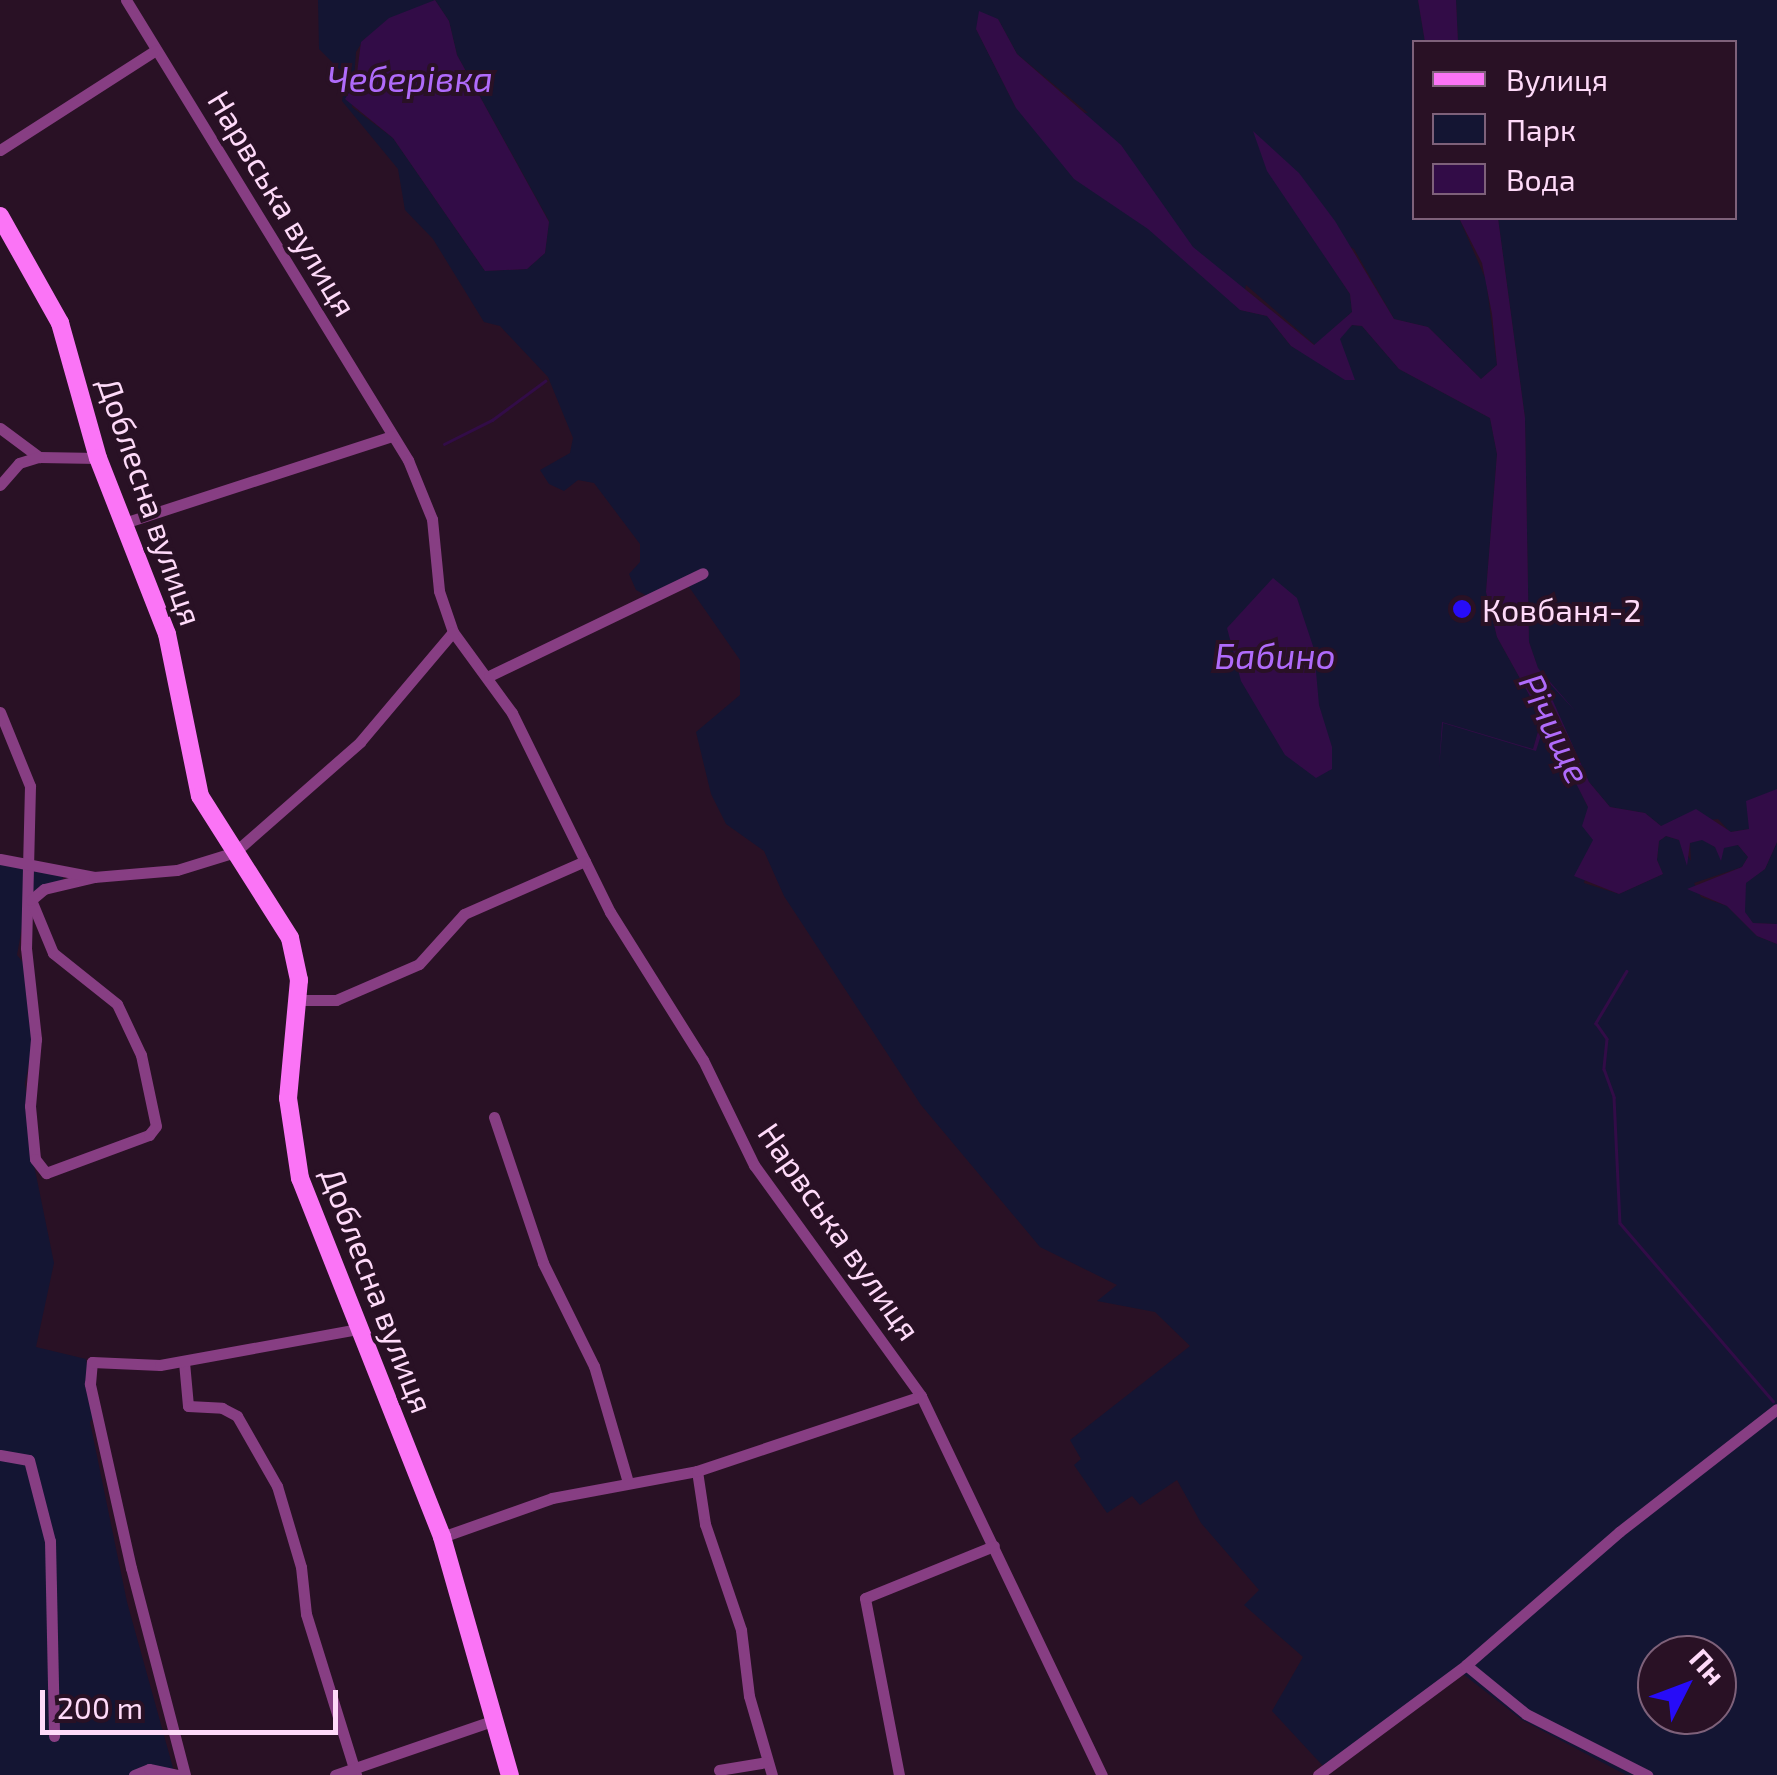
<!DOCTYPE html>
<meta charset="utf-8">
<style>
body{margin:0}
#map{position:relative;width:1777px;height:1775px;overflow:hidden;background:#291125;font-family:"Exo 2",sans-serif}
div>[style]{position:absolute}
.green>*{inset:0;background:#141533}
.water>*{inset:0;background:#320c47}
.stream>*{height:2.5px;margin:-1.25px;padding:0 1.25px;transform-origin:1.25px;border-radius:1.25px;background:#320c47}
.street>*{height:11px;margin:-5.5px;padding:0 5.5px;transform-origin:5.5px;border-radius:5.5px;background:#873e83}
.secondary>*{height:18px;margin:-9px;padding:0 9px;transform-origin:9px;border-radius:9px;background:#fb74f6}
.dots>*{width:28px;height:28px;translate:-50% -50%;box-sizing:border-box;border:5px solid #291125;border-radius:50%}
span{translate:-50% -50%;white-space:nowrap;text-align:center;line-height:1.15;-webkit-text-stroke:8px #291125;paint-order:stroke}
.street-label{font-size:32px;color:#fedaf9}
.poi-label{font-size:32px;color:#fedaf9}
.left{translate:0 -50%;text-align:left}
.water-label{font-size:35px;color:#b06bfb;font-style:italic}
.legend{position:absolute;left:1412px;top:40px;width:325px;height:180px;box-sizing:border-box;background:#291125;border:2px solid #7e617a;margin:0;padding:12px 18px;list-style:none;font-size:30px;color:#fedaf9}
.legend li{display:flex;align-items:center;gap:20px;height:50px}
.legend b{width:50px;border:2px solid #7e617a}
.north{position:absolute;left:1637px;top:1635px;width:100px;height:100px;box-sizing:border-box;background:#291125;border:2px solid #7e617a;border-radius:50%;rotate:48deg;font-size:28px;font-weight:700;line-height:40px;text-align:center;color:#fedaf9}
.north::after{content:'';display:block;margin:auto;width:35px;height:45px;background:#270cf8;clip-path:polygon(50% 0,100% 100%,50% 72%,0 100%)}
.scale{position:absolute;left:40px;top:1690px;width:298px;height:45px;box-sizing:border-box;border:5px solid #fedaf9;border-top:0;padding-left:12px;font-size:30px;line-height:35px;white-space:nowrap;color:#fedaf9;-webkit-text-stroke:8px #291125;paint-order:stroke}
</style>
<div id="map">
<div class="green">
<div style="clip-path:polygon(evenodd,318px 0,1418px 0,1425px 42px,1414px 42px,1414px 218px,1459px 218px,1486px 280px,1497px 365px,1481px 379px,1428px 327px,1394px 319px,1354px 249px,1298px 215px,1350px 294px,1352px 312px,1315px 345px,1246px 285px,1240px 310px,1267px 316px,1291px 346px,1317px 360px,1352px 325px,1362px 326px,1399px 369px,1490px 418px,1497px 454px,1486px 592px,1497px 637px,1542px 718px,1533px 750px,1545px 720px,1588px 807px,1594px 840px,1584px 883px,1619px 894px,1663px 874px,1657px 860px,1659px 841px,1666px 836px,1679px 840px,1691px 861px,1690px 843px,1702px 839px,1715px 847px,1738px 845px,1748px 857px,1742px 867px,1694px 883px,1701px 897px,1727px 906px,1757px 936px,1777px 944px,1777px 1775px,1626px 1775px,1522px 1720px,1463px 1674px,1323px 1766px,1272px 1711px,1303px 1657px,1244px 1605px,1259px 1590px,1201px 1523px,1177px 1480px,1140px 1505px,1132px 1496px,1107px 1513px,1074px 1465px,1081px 1459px,1070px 1440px,1190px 1346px,1155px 1312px,1097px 1301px,1117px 1285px,1040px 1247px,921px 1105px,784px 896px,764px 851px,726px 824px,711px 794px,696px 732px,740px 695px,740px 660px,687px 584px,651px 598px,636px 590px,629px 574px,640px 562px,640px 544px,594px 483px,578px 480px,564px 491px,549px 484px,540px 470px,570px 453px,573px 438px,548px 377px,500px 326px,484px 322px,433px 239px,405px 210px,398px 169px,342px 101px,347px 77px,319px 49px,318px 0,435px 0,449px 21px,457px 55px,549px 221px,545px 253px,527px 269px,485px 271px,393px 138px,352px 107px,356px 52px,364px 39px,435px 0,318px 0,998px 19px,1017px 54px,1088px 113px,1016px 108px,976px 29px,998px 19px,318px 0,1657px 1655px,1717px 1655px,1717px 1715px,1657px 1715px,1657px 1655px)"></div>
<div style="clip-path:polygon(1456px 0,1777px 0,1777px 789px,1759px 801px,1749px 829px,1730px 832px,1718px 819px,1661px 826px,1645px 813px,1610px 807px,1589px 782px,1538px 669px,1529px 642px,1525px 418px,1498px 218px,1734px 218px,1734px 42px,1458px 42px)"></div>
<div style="clip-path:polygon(1777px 842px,1777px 924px,1753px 923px,1745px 913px,1745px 883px,1765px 869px)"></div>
<div style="clip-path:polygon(0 864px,62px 873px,63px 880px,27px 898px,17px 955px,26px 966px,34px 1039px,25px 1083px,33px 1160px,54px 1263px,36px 1347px,86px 1359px,96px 1415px,90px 1422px,127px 1602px,175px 1775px,0 1775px)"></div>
</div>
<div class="water">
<div style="clip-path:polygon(435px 0,449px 21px,457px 55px,549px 222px,545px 253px,527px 269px,485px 271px,393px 138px,345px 99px,356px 81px,361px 42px,389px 18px)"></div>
<div style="clip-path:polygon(1418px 0,1456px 0,1458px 42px,1425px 42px)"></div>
<div style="clip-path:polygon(979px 11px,998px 19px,1017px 54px,1121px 145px,1193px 247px,1314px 345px,1352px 312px,1350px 294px,1267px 171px,1253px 131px,1299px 173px,1335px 221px,1394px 319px,1428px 327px,1481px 379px,1497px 365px,1492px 314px,1482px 263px,1459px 218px,1498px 218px,1525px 418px,1529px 642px,1538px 668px,1577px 713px,1581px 735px,1626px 750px,1657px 721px,1709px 714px,1777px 738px,1709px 714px,1657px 721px,1626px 750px,1581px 735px,1577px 713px,1541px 674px,1589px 782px,1610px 807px,1645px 813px,1661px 826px,1696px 809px,1731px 832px,1749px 829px,1746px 801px,1777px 789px,1777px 842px,1765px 869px,1746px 883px,1745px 912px,1753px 923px,1777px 924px,1777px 944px,1757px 936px,1727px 906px,1687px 889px,1742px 867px,1748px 857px,1738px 845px,1724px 848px,1721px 861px,1715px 847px,1702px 840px,1690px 843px,1687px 866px,1679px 840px,1666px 836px,1659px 841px,1657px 860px,1663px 874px,1619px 894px,1574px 876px,1593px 840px,1582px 826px,1588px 807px,1545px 722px,1536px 751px,1443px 723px,1439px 768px,1442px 722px,1533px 749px,1542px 718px,1497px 637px,1486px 592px,1497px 454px,1490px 418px,1399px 369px,1362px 326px,1352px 325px,1340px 339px,1355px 380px,1345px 380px,1291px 346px,1267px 316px,1240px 310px,1148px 229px,1074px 179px,1016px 108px,976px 29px)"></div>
<div style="clip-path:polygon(1273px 578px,1297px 598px,1314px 649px,1319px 705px,1332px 747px,1332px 769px,1316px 778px,1285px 755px,1241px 681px,1227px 628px)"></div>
</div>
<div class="stream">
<div style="left:444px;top:444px;width:54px;rotate:-26.6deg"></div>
<div style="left:492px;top:420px;width:66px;rotate:-36.3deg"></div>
<div style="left:1627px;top:971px;width:61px;rotate:120.8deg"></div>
<div style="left:1596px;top:1023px;width:19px;rotate:55deg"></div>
<div style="left:1607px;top:1039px;width:30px;rotate:96deg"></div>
<div style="left:1604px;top:1069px;width:30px;rotate:70deg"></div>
<div style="left:1614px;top:1097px;width:126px;rotate:87.3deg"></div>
<div style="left:1620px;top:1223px;width:235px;rotate:49.3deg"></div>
</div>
<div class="street">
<div style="left:126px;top:0;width:540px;rotate:58.49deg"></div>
<div style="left:408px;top:460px;width:64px;rotate:67.9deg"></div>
<div style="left:432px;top:519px;width:72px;rotate:84.4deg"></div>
<div style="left:439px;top:591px;width:43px;rotate:71.1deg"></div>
<div style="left:453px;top:632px;width:100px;rotate:53.9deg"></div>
<div style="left:512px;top:713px;width:222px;rotate:63.8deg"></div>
<div style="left:610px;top:912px;width:175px;rotate:57.9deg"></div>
<div style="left:703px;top:1060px;width:117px;rotate:64.1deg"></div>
<div style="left:754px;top:1165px;width:285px;rotate:54.1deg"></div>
<div style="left:921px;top:1396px;width:420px;rotate:64.5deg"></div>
<div style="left:0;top:150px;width:185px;rotate:-32.7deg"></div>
<div style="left:0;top:428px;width:49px;rotate:36.6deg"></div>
<div style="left:39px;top:457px;width:59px;rotate:1deg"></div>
<div style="left:0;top:485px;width:29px;rotate:-49deg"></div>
<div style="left:19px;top:463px;width:21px;rotate:-17deg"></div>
<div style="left:124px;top:523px;width:281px;rotate:-18deg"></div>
<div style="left:489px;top:676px;width:237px;rotate:-25.7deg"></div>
<div style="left:0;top:712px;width:80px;rotate:67.9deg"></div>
<div style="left:30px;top:786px;width:162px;rotate:91.4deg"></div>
<div style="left:26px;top:948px;width:92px;rotate:83.7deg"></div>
<div style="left:36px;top:1039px;width:67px;rotate:95.1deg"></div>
<div style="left:30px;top:1106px;width:53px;rotate:84.6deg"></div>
<div style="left:35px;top:1159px;width:18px;rotate:52deg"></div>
<div style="left:46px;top:1173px;width:110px;rotate:-20.3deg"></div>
<div style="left:149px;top:1135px;width:11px;rotate:-52deg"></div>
<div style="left:156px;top:1126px;width:73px;rotate:-101.9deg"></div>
<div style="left:141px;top:1055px;width:56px;rotate:-115.2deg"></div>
<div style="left:117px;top:1004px;width:82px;rotate:-141.4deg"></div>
<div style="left:53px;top:953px;width:57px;rotate:-112.5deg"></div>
<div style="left:31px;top:900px;width:17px;rotate:-40deg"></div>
<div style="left:44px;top:889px;width:51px;rotate:-13.5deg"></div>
<div style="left:0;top:859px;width:96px;rotate:10.8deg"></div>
<div style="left:94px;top:877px;width:83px;rotate:-4.8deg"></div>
<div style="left:177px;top:870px;width:61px;rotate:-17.2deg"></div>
<div style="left:235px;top:852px;width:167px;rotate:-41.3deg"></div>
<div style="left:360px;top:742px;width:144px;rotate:-49.8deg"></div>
<div style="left:298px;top:1000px;width:38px"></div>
<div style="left:336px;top:1000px;width:90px;rotate:-23.4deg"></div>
<div style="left:419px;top:964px;width:67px;rotate:-48deg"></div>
<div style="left:464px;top:914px;width:132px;rotate:-23.7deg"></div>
<div style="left:494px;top:1117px;width:154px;rotate:71.4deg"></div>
<div style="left:543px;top:1263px;width:115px;rotate:63.7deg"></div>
<div style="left:594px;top:1366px;width:121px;rotate:73.7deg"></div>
<div style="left:184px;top:1362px;width:44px;rotate:84.8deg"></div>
<div style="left:188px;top:1406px;width:34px;rotate:3deg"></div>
<div style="left:222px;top:1408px;width:17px;rotate:28deg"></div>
<div style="left:237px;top:1416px;width:81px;rotate:60.3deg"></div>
<div style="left:277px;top:1486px;width:84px;rotate:73.5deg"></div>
<div style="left:301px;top:1567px;width:47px;rotate:83.9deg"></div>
<div style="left:306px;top:1614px;width:169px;rotate:72.7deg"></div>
<div style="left:0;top:1455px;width:29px;rotate:10deg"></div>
<div style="left:29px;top:1460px;width:84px;rotate:75.5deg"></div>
<div style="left:50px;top:1541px;width:195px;rotate:88.8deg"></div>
<div style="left:697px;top:1471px;width:54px;rotate:81.4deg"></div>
<div style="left:705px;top:1524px;width:112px;rotate:71.2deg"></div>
<div style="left:741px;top:1630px;width:66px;rotate:83.1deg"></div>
<div style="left:749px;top:1696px;width:82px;rotate:73.8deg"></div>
<div style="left:442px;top:1537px;width:117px;rotate:-19.5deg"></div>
<div style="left:552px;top:1498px;width:147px;rotate:-10.5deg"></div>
<div style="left:697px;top:1471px;width:236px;rotate:-18.5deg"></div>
<div style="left:1466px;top:1665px;width:77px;rotate:39.2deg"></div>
<div style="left:1526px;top:1714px;width:136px;rotate:26.8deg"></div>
<div style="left:719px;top:1770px;width:49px;rotate:-9.5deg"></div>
<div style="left:134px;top:1775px;width:16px;rotate:-22deg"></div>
<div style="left:149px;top:1769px;width:30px;rotate:12deg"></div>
<div style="left:185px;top:1775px;width:214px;rotate:-104.6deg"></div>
<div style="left:131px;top:1568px;width:189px;rotate:-102.6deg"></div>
<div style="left:90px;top:1384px;width:22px;rotate:-85deg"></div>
<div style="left:92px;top:1362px;width:68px;rotate:2.5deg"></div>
<div style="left:160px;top:1365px;width:202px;rotate:-10.3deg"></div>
<div style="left:335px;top:1775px;width:169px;rotate:-19deg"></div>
<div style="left:899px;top:1775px;width:180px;rotate:-100.9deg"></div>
<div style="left:865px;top:1598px;width:139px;rotate:-22deg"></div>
<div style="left:1318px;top:1775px;width:184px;rotate:-36.6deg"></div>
<div style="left:1466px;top:1665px;width:203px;rotate:-41deg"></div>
<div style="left:1619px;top:1532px;width:200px;rotate:-37.9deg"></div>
</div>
<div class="secondary">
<div style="left:0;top:216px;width:123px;rotate:60.7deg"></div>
<div style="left:60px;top:323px;width:140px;rotate:74.3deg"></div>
<div style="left:98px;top:458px;width:189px;rotate:68.6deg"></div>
<div style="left:167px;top:634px;width:165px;rotate:78.5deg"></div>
<div style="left:200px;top:796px;width:168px;rotate:57.6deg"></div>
<div style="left:290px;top:938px;width:43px;rotate:77.9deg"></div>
<div style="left:299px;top:980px;width:119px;rotate:95.3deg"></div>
<div style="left:288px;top:1098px;width:81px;rotate:81.5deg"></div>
<div style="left:300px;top:1178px;width:386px;rotate:68.4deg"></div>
<div style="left:442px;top:1537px;width:248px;rotate:74.1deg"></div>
</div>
<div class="dots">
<div style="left:1462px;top:609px;background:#270cf8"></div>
</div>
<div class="street-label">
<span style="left:283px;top:203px;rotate:59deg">Нарвська вулиця</span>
<span style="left:151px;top:501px;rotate:71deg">Доблесна вулиця</span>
<span style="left:840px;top:1231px;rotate:55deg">Нарвська вулиця</span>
<span style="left:378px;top:1290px;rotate:69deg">Доблесна вулиця</span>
</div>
<div class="poi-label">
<span class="left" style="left:1482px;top:609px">Ковбаня-2</span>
</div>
<div class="water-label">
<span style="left:410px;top:78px">Чеберівка</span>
<span style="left:1275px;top:655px">Бабино</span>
<span style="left:1556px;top:728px;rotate:64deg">Річище</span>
</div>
<ul class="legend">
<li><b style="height:12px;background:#fb74f6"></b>Вулиця</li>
<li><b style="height:28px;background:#141533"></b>Парк</li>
<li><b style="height:28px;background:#320c47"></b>Вода</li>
</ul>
<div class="north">Пн</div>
<div class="scale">200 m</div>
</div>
